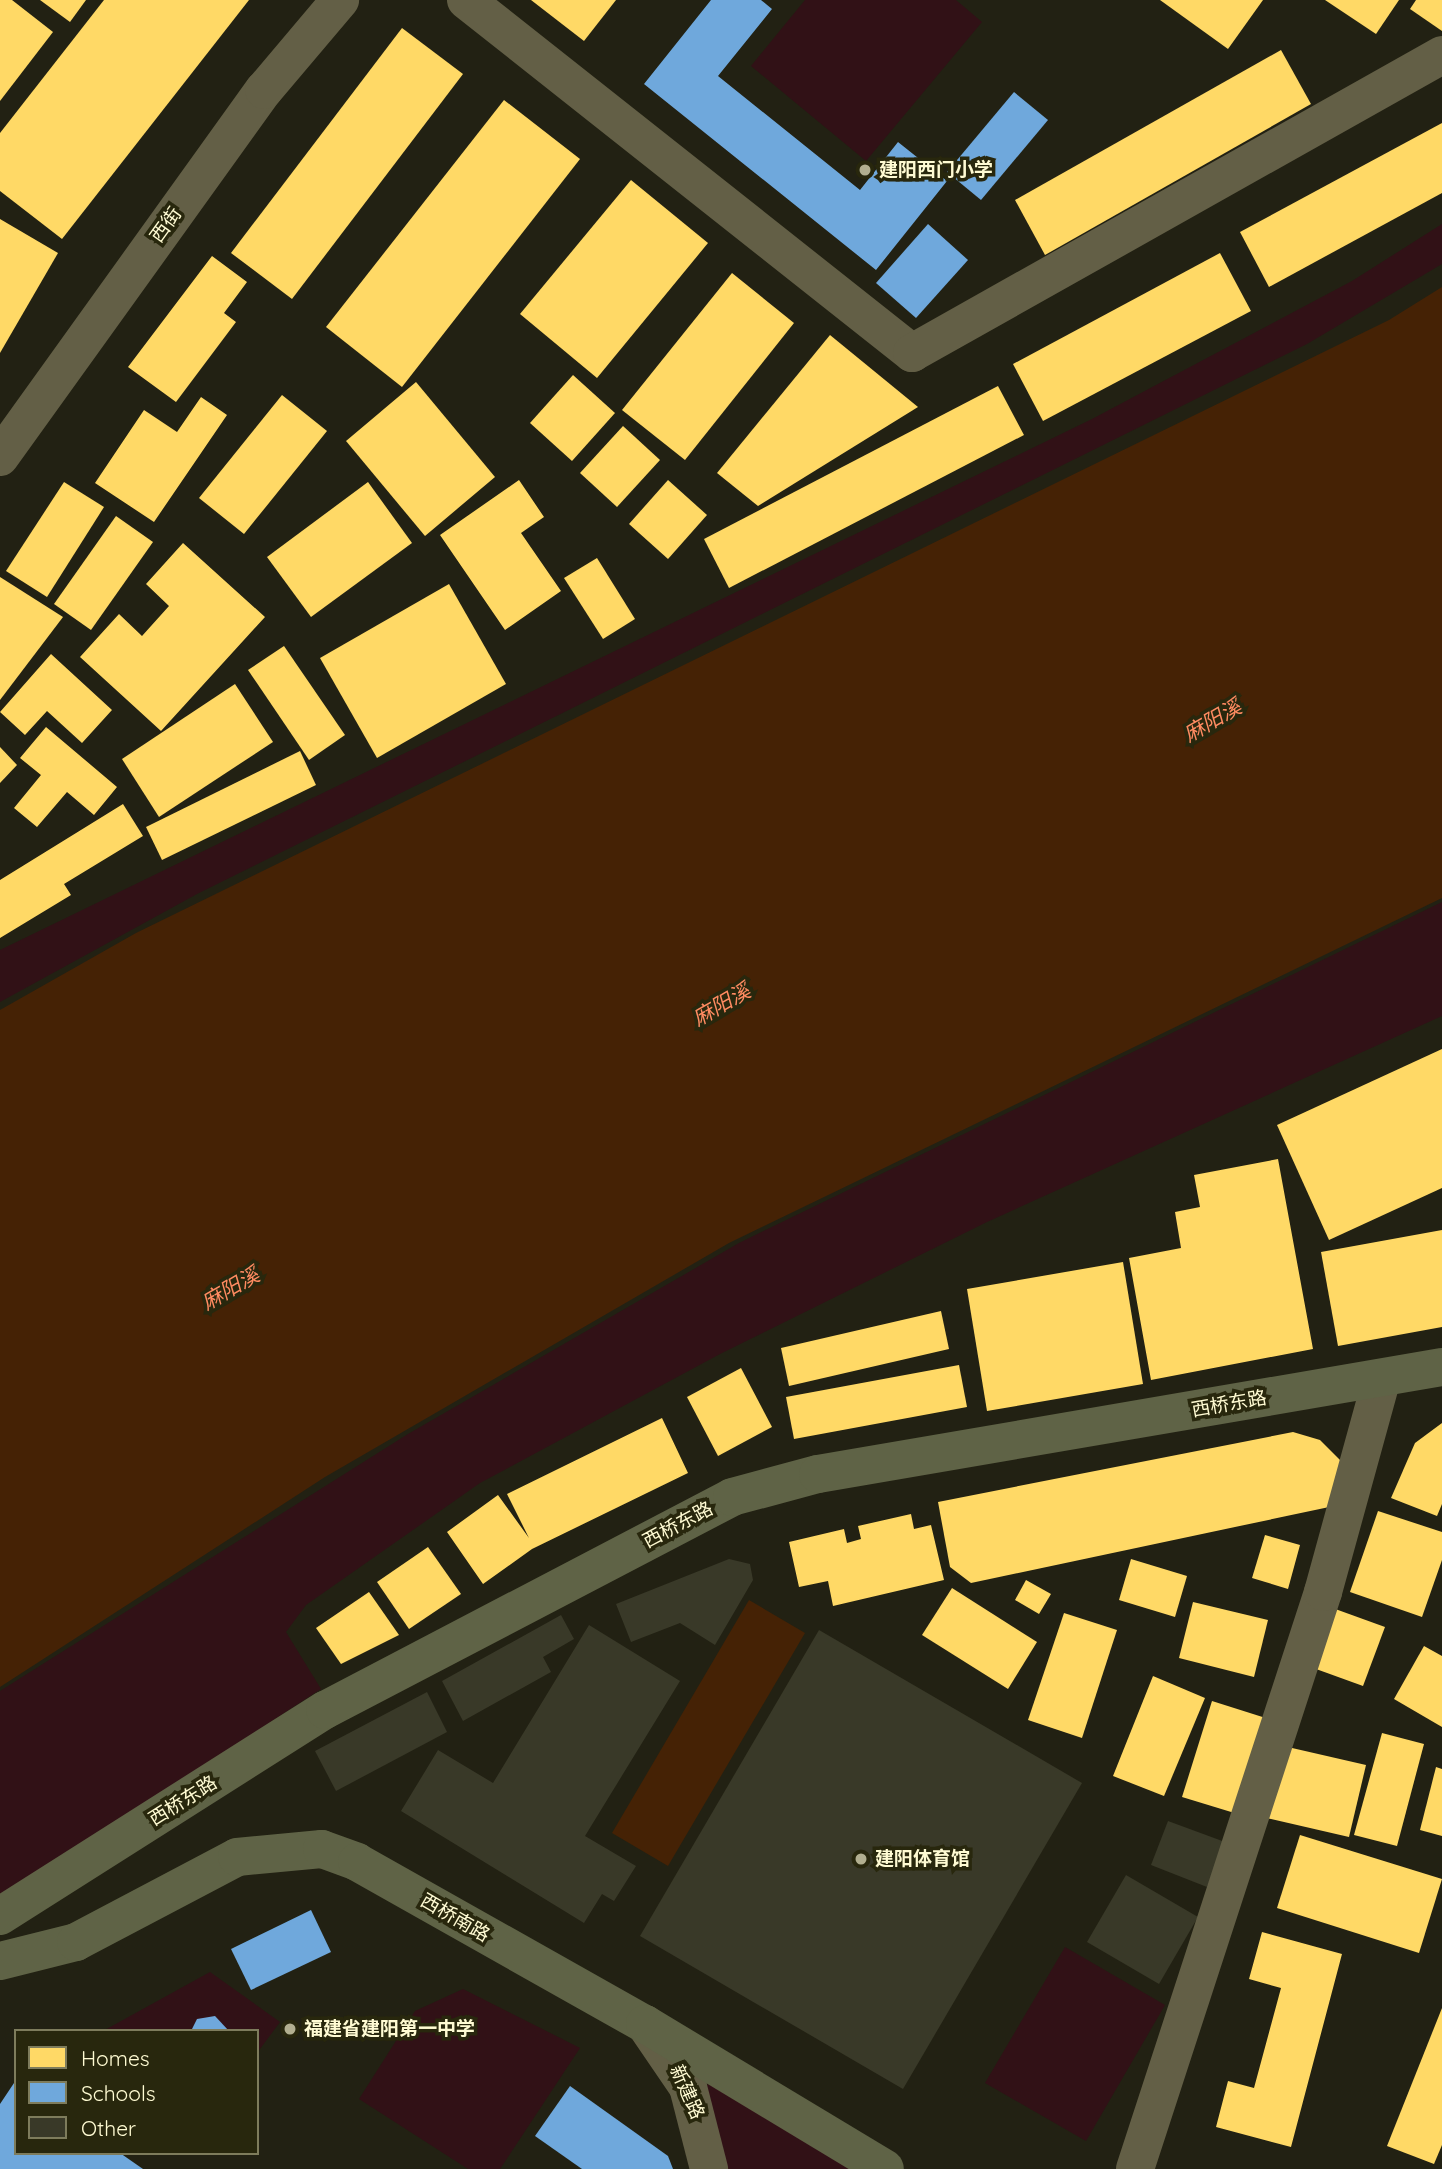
<!DOCTYPE html>
<meta charset="utf-8">
<style>
body{margin:0}
#map{position:relative;width:1442px;height:2169px;overflow:hidden;background:#222113;font-family:Quicksand,"Noto Sans SC",sans-serif}
div>[style]{position:absolute}
.green>*{inset:0;background:#311116}
.water>*{inset:0;background:#452205}
.homes>*{inset:0;background:#ffd966}
.schools>*{inset:0;background:#6fa8dc}
.building>*{inset:0;background:#393928}
.minor>*{height:38px;margin:-19px;padding:0 19px;transform-origin:19px;border-radius:19px;background:#635f46}
.major>*{height:38px;margin:-19px;padding:0 19px;transform-origin:19px;border-radius:19px;background:#5f6346}
.dots>*{width:19px;height:19px;translate:-50% -50%;box-sizing:border-box;border:4px solid #28270d;border-radius:50%}
span{translate:-50% -50%;white-space:nowrap;text-align:center;line-height:1.15;-webkit-text-stroke:7px #28270d;paint-order:stroke}
.poi-label{font-size:19px;color:#fffbd3;font-weight:700}
.left{translate:0 -50%;text-align:left}
.street-label{font-size:19px;color:#fffbd3}
.water-label{font-size:21px;color:#ff8b61;font-style:italic}
.legend{position:absolute;left:14px;top:2029px;width:245px;height:126px;box-sizing:border-box;background:#28270d;border:2px solid #7e7c5c;margin:0;padding:9px 12px;list-style:none;font-size:21px;color:#fffbd3}
.legend li{display:flex;align-items:center;gap:14px;height:35px}
.legend b{width:35px;border:2px solid #7e7c5c}
</style>
<div id="map">
<div class="green">
<div style="clip-path:polygon(805px 0,956px 0,982px 22px,866px 161px,751px 66px)"></div>
<div style="clip-path:polygon(1442px 224px,1442px 264px,1307px 344px,197px 894px,0 1002px,0 950px,1092px 419px,1352px 281px)"></div>
<div style="clip-path:polygon(1442px 902px,1442px 1016px,987px 1222px,720px 1354px,480px 1483px,306px 1605px,286px 1632px,321px 1689px,0 1899px,0 1691px,408px 1434px,739px 1243px)"></div>
<div style="clip-path:polygon(1065px 1947px,1165px 2005px,1086px 2141px,985px 2083px)"></div>
<div style="clip-path:polygon(210px 1972px,280px 2022px,257px 2053px,257px 2031px,103px 2031px)"></div>
<div style="clip-path:polygon(463px 1989px,580px 2048px,500px 2169px,468px 2169px,359px 2099px,415px 2011px)"></div>
<div style="clip-path:polygon(710px 2081px,868px 2169px,722px 2169px,705px 2088px)"></div>
</div>
<div class="water">
<div style="clip-path:polygon(1442px 287px,1442px 898px,729px 1243px,325px 1477px,0 1687px,0 1010px,136px 933px,1389px 320px)"></div>
<div style="clip-path:polygon(749px 1600px,805px 1633px,668px 1866px,612px 1833px)"></div>
</div>
<div class="homes">
<div style="clip-path:polygon(0 0,12px 0,53px 32px,0 101px)"></div>
<div style="clip-path:polygon(40px 0,86px 0,70px 22px)"></div>
<div style="clip-path:polygon(104px 0,249px 0,62px 239px,0 191px,0 133px)"></div>
<div style="clip-path:polygon(531px 0,616px 0,584px 41px)"></div>
<div style="clip-path:polygon(1160px 0,1263px 0,1228px 49px)"></div>
<div style="clip-path:polygon(1325px 0,1399px 0,1376px 34px)"></div>
<div style="clip-path:polygon(1416px 0,1442px 0,1442px 31px,1410px 9px)"></div>
<div style="clip-path:polygon(402px 28px,463px 74px,292px 299px,231px 253px)"></div>
<div style="clip-path:polygon(1281px 50px,1311px 104px,1045px 255px,1015px 200px)"></div>
<div style="clip-path:polygon(504px 100px,580px 159px,402px 387px,326px 327px)"></div>
<div style="clip-path:polygon(1442px 123px,1442px 193px,1269px 287px,1240px 232px)"></div>
<div style="clip-path:polygon(631px 180px,708px 243px,597px 378px,520px 314px)"></div>
<div style="clip-path:polygon(0 219px,58px 253px,0 353px)"></div>
<div style="clip-path:polygon(1220px 253px,1251px 311px,1043px 421px,1013px 364px)"></div>
<div style="clip-path:polygon(212px 256px,247px 282px,224px 313px,236px 322px,176px 402px,128px 367px)"></div>
<div style="clip-path:polygon(732px 273px,794px 323px,685px 460px,622px 410px)"></div>
<div style="clip-path:polygon(830px 335px,918px 407px,758px 506px,717px 473px)"></div>
<div style="clip-path:polygon(573px 375px,615px 413px,572px 461px,530px 423px)"></div>
<div style="clip-path:polygon(416px 382px,495px 477px,425px 536px,346px 441px)"></div>
<div style="clip-path:polygon(998px 386px,1024px 435px,729px 588px,704px 539px)"></div>
<div style="clip-path:polygon(282px 395px,327px 431px,244px 534px,199px 498px)"></div>
<div style="clip-path:polygon(201px 397px,227px 415px,154px 522px,95px 483px,144px 410px,177px 432px)"></div>
<div style="clip-path:polygon(623px 426px,660px 460px,617px 507px,580px 473px)"></div>
<div style="clip-path:polygon(519px 480px,544px 517px,521px 533px,561px 591px,505px 630px,440px 535px)"></div>
<div style="clip-path:polygon(668px 480px,707px 515px,668px 559px,629px 524px)"></div>
<div style="clip-path:polygon(64px 482px,104px 507px,47px 597px,6px 571px)"></div>
<div style="clip-path:polygon(368px 482px,412px 543px,311px 617px,267px 557px)"></div>
<div style="clip-path:polygon(116px 516px,153px 542px,91px 630px,54px 604px)"></div>
<div style="clip-path:polygon(183px 543px,265px 617px,161px 731px,80px 657px,119px 614px,142px 636px,169px 606px,146px 584px)"></div>
<div style="clip-path:polygon(597px 558px,635px 619px,603px 639px,564px 578px)"></div>
<div style="clip-path:polygon(0 577px,63px 617px,0 700px)"></div>
<div style="clip-path:polygon(449px 584px,506px 684px,377px 758px,320px 658px)"></div>
<div style="clip-path:polygon(284px 646px,345px 735px,309px 760px,248px 670px)"></div>
<div style="clip-path:polygon(51px 654px,112px 710px,82px 743px,47px 711px,25px 735px,0 712px)"></div>
<div style="clip-path:polygon(235px 684px,273px 742px,159px 817px,122px 759px)"></div>
<div style="clip-path:polygon(46px 727px,117px 787px,94px 815px,67px 792px,37px 827px,14px 808px,41px 775px,20px 758px)"></div>
<div style="clip-path:polygon(0 747px,17px 765px,0 783px)"></div>
<div style="clip-path:polygon(300px 751px,316px 785px,162px 860px,146px 827px)"></div>
<div style="clip-path:polygon(123px 804px,143px 836px,64px 884px,71px 895px,0 938px,0 880px)"></div>
<div style="clip-path:polygon(1442px 1049px,1442px 1188px,1329px 1240px,1277px 1125px)"></div>
<div style="clip-path:polygon(1278px 1159px,1313px 1349px,1151px 1380px,1129px 1258px,1181px 1248px,1175px 1212px,1200px 1207px,1194px 1175px)"></div>
<div style="clip-path:polygon(1442px 1230px,1442px 1327px,1338px 1346px,1321px 1252px)"></div>
<div style="clip-path:polygon(1123px 1262px,1143px 1384px,987px 1411px,967px 1289px)"></div>
<div style="clip-path:polygon(941px 1311px,949px 1349px,789px 1386px,781px 1348px)"></div>
<div style="clip-path:polygon(959px 1365px,967px 1407px,794px 1439px,786px 1397px)"></div>
<div style="clip-path:polygon(741px 1368px,772px 1427px,718px 1456px,687px 1397px)"></div>
<div style="clip-path:polygon(662px 1418px,688px 1473px,532px 1549px,483px 1584px,447px 1532px,498px 1495px,529px 1538px,507px 1494px)"></div>
<div style="clip-path:polygon(1442px 1423px,1442px 1504px,1437px 1516px,1391px 1498px,1415px 1443px)"></div>
<div style="clip-path:polygon(1293px 1432px,1320px 1440px,1341px 1461px,1334px 1506px,971px 1583px,950px 1567px,938px 1502px)"></div>
<div style="clip-path:polygon(1378px 1511px,1442px 1532px,1442px 1560px,1422px 1617px,1350px 1592px)"></div>
<div style="clip-path:polygon(911px 1514px,914px 1529px,931px 1525px,944px 1580px,833px 1606px,828px 1581px,799px 1587px,789px 1542px,844px 1529px,847px 1543px,861px 1539px,858px 1526px)"></div>
<div style="clip-path:polygon(1265px 1535px,1300px 1545px,1288px 1589px,1252px 1578px)"></div>
<div style="clip-path:polygon(428px 1547px,461px 1594px,409px 1629px,377px 1582px)"></div>
<div style="clip-path:polygon(1131px 1559px,1187px 1576px,1175px 1617px,1119px 1600px)"></div>
<div style="clip-path:polygon(1026px 1580px,1051px 1594px,1039px 1614px,1015px 1600px)"></div>
<div style="clip-path:polygon(952px 1588px,1037px 1642px,1008px 1689px,922px 1635px)"></div>
<div style="clip-path:polygon(369px 1592px,399px 1635px,341px 1664px,316px 1628px)"></div>
<div style="clip-path:polygon(1193px 1602px,1268px 1620px,1254px 1677px,1179px 1658px)"></div>
<div style="clip-path:polygon(1327px 1606px,1385px 1627px,1363px 1686px,1305px 1665px)"></div>
<div style="clip-path:polygon(1064px 1613px,1117px 1630px,1082px 1738px,1028px 1720px)"></div>
<div style="clip-path:polygon(1424px 1646px,1442px 1656px,1442px 1727px,1394px 1699px)"></div>
<div style="clip-path:polygon(1153px 1676px,1205px 1698px,1164px 1796px,1113px 1776px)"></div>
<div style="clip-path:polygon(1212px 1701px,1272px 1720px,1241px 1815px,1182px 1797px)"></div>
<div style="clip-path:polygon(1382px 1733px,1424px 1744px,1397px 1846px,1354px 1835px)"></div>
<div style="clip-path:polygon(1279px 1745px,1366px 1765px,1349px 1837px,1262px 1817px)"></div>
<div style="clip-path:polygon(1436px 1767px,1442px 1769px,1442px 1836px,1420px 1830px)"></div>
<div style="clip-path:polygon(1300px 1835px,1442px 1879px,1419px 1953px,1277px 1908px)"></div>
<div style="clip-path:polygon(1262px 1932px,1342px 1954px,1291px 2147px,1216px 2127px,1228px 2081px,1254px 2088px,1281px 1988px,1249px 1979px)"></div>
<div style="clip-path:polygon(1442px 2008px,1442px 2145px,1434px 2164px,1387px 2146px)"></div>
</div>
<div class="schools">
<div style="clip-path:polygon(711px 0,761px 0,772px 9px,718px 76px,860px 190px,898px 142px,947px 181px,876px 270px,644px 84px)"></div>
<div style="clip-path:polygon(1014px 92px,1048px 120px,981px 200px,947px 172px)"></div>
<div style="clip-path:polygon(928px 224px,968px 260px,916px 318px,876px 283px)"></div>
<div style="clip-path:polygon(311px 1910px,331px 1952px,251px 1990px,231px 1949px)"></div>
<div style="clip-path:polygon(215px 2016px,229px 2031px,191px 2031px,197px 2019px)"></div>
<div style="clip-path:polygon(14px 2083px,16px 2153px,120px 2153px,143px 2169px,0 2169px,0 2104px)"></div>
<div style="clip-path:polygon(570px 2086px,668px 2156px,673px 2169px,582px 2169px,535px 2136px)"></div>
</div>
<div class="building">
<div style="clip-path:polygon(729px 1559px,750px 1564px,753px 1580px,715px 1645px,680px 1623px,631px 1642px,616px 1604px)"></div>
<div style="clip-path:polygon(561px 1615px,574px 1639px,543px 1657px,551px 1672px,463px 1721px,442px 1681px)"></div>
<div style="clip-path:polygon(589px 1625px,680px 1681px,585px 1836px,636px 1866px,614px 1901px,602px 1894px,584px 1923px,401px 1811px,438px 1750px,493px 1783px)"></div>
<div style="clip-path:polygon(819px 1630px,1082px 1783px,903px 2089px,640px 1936px)"></div>
<div style="clip-path:polygon(427px 1692px,447px 1732px,336px 1791px,315px 1751px)"></div>
<div style="clip-path:polygon(1168px 1821px,1225px 1842px,1207px 1887px,1151px 1865px)"></div>
<div style="clip-path:polygon(1126px 1875px,1198px 1917px,1159px 1984px,1087px 1942px)"></div>
</div>
<div class="minor">
<div style="left:466px;top:0;width:569px;rotate:38.36deg"></div>
<div style="left:912px;top:353px;width:608px;rotate:-29.35deg"></div>
<div style="left:0;top:457px;width:452px;rotate:-54.3deg"></div>
<div style="left:264px;top:90px;width:118px;rotate:-49.8deg"></div>
<div style="left:645px;top:2024px;width:76px;rotate:55.7deg"></div>
<div style="left:688px;top:2087px;width:85px;rotate:75.6deg"></div>
<div style="left:1135px;top:2169px;width:607px;rotate:-71.95deg"></div>
<div style="left:1323px;top:1592px;width:222px;rotate:-74.6deg"></div>
</div>
<div class="major">
<div style="left:0;top:1916px;width:385px;rotate:-32.4deg"></div>
<div style="left:325px;top:1710px;width:459px;rotate:-27.6deg"></div>
<div style="left:732px;top:1497px;width:89px;rotate:-15deg"></div>
<div style="left:818px;top:1474px;width:633px;rotate:-9.73deg"></div>
<div style="left:0;top:1961px;width:78px;rotate:-14deg"></div>
<div style="left:76px;top:1942px;width:182px;rotate:-27.8deg"></div>
<div style="left:237px;top:1857px;width:85px;rotate:-5.4deg"></div>
<div style="left:322px;top:1849px;width:37px;rotate:20deg"></div>
<div style="left:357px;top:1862px;width:330px;rotate:29.4deg"></div>
<div style="left:645px;top:2024px;width:280px;rotate:31.1deg"></div>
</div>
<div class="dots">
<div style="left:865px;top:170px;background:#b2af90"></div>
<div style="left:861px;top:1859px;background:#b2af90"></div>
<div style="left:290px;top:2029px;background:#b2af90"></div>
</div>
<div class="poi-label">
<span class="left" style="left:879px;top:170px">建阳西门小学</span>
<span class="left" style="left:875px;top:1859px">建阳体育馆</span>
<span class="left" style="left:304px;top:2029px">福建省建阳第一中学</span>
</div>
<div class="street-label">
<span style="left:166px;top:225px;rotate:-54deg">西街</span>
<span style="left:1229px;top:1404px;rotate:-10deg">西桥东路</span>
<span style="left:678px;top:1525px;rotate:-28deg">西桥东路</span>
<span style="left:183px;top:1801px;rotate:-32deg">西桥东路</span>
<span style="left:455px;top:1918px;rotate:30deg">西桥南路</span>
<span style="left:687px;top:2092px;rotate:66deg">新建路</span>
</div>
<div class="water-label">
<span style="left:1212px;top:720px;rotate:-30deg">麻阳溪</span>
<span style="left:721px;top:1004px;rotate:-30deg">麻阳溪</span>
<span style="left:230px;top:1288px;rotate:-30deg">麻阳溪</span>
</div>
<ul class="legend">
<li><b style="height:19px;background:#ffd966"></b>Homes</li>
<li><b style="height:19px;background:#6fa8dc"></b>Schools</li>
<li><b style="height:19px;background:#393928"></b>Other</li>
</ul>
</div>
